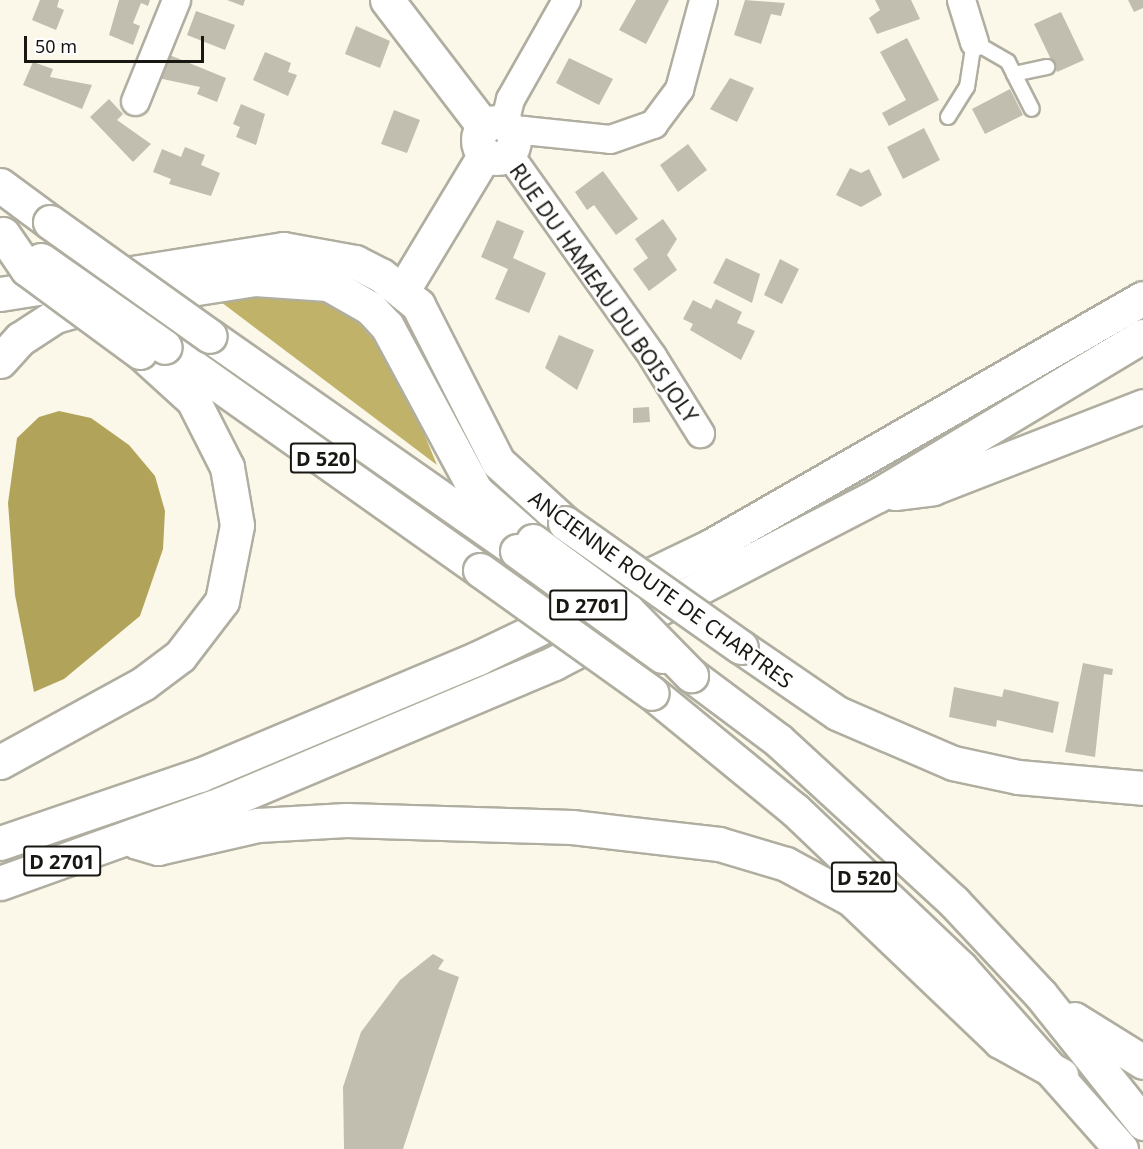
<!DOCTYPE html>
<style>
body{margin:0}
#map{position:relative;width:1143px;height:1149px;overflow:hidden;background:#fbf8e9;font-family:"Noto Sans",sans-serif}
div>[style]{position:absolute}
.forest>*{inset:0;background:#c0b268}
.water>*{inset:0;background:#b1a45a}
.building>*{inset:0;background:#c1beb0}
.roads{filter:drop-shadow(2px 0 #b0aea0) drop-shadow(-2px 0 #b0aea0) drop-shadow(0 2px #b0aea0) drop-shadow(0 -2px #b0aea0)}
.lane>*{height:14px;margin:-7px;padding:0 7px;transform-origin:7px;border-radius:7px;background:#fff}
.street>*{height:27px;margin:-13.5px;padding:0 13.5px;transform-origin:13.5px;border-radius:13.5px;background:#fff}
.secondary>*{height:33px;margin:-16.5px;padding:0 16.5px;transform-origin:16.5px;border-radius:16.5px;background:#fff}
.secondary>.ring{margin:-16.5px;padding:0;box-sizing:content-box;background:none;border:33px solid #fff;border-radius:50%}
.primary>*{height:33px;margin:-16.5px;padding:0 16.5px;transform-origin:16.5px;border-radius:16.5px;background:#fff}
.highway>*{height:33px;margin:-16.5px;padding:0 16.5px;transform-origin:16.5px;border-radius:16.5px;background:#fff}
.bridges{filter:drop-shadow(2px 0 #b0aea0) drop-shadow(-2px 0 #b0aea0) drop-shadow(0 2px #b0aea0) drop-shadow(0 -2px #b0aea0)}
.secondary-bridge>*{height:33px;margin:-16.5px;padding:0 16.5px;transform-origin:16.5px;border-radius:16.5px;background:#fff}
.primary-bridge>*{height:33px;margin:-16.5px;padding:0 16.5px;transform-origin:16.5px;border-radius:16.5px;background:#fff}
.highway-bridge>*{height:33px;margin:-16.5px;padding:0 16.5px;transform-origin:16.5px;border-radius:16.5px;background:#fff}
span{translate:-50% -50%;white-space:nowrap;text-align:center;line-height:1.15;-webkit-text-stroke:4.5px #fff;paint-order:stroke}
.shield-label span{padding:2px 4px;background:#fff;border:2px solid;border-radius:4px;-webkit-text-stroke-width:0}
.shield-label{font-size:20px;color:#181712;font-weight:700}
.street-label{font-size:21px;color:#181712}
.scale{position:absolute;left:24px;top:36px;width:180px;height:27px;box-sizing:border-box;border:3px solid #181712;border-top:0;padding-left:8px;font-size:18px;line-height:21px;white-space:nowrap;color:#181712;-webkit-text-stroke:4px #fff;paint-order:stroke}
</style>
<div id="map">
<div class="forest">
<div style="clip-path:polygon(290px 293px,337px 301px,394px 361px,437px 465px,221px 302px)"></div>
</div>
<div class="water">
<div style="clip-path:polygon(59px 411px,91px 418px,129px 445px,155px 476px,165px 511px,163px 549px,140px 616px,64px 679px,34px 692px,15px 595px,8px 503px,17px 438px,39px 417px)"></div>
</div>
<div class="building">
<div style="clip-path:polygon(40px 0,59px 0,57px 7px,64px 10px,56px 30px,32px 20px)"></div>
<div style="clip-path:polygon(119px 0,150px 0,148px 6px,141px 3px,133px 23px,140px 26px,133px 45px,109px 35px)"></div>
<div style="clip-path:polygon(227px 0,245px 0,243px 6px)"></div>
<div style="clip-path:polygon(636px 0,669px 0,646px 44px,619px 30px)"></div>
<div style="clip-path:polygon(745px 0,785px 3px,781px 16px,771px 14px,761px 44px,734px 35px)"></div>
<div style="clip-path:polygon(875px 0,911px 0,920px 19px,877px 34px,869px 18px,880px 10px)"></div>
<div style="clip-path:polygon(1128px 0,1143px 0,1143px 8px,1134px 12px)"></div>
<div style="clip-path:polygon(196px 11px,235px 25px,225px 50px,187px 35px)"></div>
<div style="clip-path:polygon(1061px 12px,1084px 60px,1057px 72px,1034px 24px)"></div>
<div style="clip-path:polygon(356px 26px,390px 41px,380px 68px,345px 54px)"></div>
<div style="clip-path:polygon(907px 38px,939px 100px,889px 126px,882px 113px,906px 100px,880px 52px)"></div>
<div style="clip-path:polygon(265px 52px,291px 63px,288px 72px,297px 75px,288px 96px,253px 80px)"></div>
<div style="clip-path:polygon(167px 54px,226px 78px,217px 102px,197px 94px,200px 87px,158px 78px)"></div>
<div style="clip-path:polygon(569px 58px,613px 79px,599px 105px,556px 83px)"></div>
<div style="clip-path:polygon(33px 62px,53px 69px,50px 77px,92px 85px,82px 109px,23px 85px)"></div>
<div style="clip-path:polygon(730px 78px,754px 88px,737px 122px,710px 109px)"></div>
<div style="clip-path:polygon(1010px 89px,1023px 115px,985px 134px,972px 109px)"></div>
<div style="clip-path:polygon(109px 99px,123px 114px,117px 120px,151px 144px,133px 162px,90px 117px)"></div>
<div style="clip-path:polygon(241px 104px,265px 114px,256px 145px,236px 137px,240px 127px,233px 124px)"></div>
<div style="clip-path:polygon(394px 110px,420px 120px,407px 153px,381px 144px)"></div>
<div style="clip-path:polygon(924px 128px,940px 160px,903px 179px,887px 147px)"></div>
<div style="clip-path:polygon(688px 144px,707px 170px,678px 192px,660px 165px)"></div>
<div style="clip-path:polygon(185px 147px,205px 155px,201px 165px,220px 173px,211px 196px,169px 184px,171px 179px,153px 172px,162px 149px,181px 157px)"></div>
<div style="clip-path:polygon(850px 168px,861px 173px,869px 169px,882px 195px,861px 207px,836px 195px)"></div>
<div style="clip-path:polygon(603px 171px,638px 219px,616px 235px,594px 205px,587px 210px,575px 192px)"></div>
<div style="clip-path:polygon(663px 219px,677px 239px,667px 255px,677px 270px,649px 291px,633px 269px,648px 258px,635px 239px)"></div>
<div style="clip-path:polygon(497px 220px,524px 231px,513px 258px,546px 273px,529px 313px,495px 299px,508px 269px,481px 257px)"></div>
<div style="clip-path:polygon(726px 258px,760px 274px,752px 303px,713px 283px)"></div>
<div style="clip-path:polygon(780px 259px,799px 269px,782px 304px,764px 295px)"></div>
<div style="clip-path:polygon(716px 299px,742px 312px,737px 323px,755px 331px,741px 360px,690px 330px,693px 324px,683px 319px,693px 300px,711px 309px)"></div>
<div style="clip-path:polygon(559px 335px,594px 350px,577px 390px,545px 368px)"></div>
<div style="clip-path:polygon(649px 407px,650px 422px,633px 423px,633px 408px)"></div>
<div style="clip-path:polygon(1083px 663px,1113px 669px,1112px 675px,1104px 674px,1095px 757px,1065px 752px)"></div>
<div style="clip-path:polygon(954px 687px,1002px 697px,1004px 689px,1059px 702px,1053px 733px,997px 720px,996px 727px,949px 717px)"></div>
<div style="clip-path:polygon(433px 954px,444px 960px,438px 969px,459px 977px,403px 1149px,344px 1149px,343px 1087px,361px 1032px,400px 980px)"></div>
</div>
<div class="roads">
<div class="lane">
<div style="left:1014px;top:74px;width:39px;rotate:63deg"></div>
<div style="left:948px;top:117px;width:36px;rotate:-58deg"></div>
<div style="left:967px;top:87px;width:46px;rotate:-81.2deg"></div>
<div style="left:974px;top:42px;width:39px;rotate:30deg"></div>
<div style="left:1008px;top:62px;width:13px;rotate:63deg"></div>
<div style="left:1014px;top:74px;width:34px;rotate:-12deg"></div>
</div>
<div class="street">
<div style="left:961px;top:0;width:44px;rotate:72.8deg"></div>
<div style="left:135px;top:101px;width:109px;rotate:-67.9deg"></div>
<div style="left:504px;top:123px;width:25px;rotate:-76deg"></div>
<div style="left:510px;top:99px;width:114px;rotate:-60.5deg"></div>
<div style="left:513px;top:134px;width:11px;rotate:-22deg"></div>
<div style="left:523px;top:130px;width:87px;rotate:5.9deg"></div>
<div style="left:610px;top:139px;width:46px;rotate:-19.2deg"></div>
<div style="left:653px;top:124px;width:44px;rotate:-53.4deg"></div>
<div style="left:679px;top:89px;width:92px;rotate:-74.9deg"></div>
<div style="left:508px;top:153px;width:249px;rotate:54.6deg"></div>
<div style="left:652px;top:356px;width:91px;rotate:58.1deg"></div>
</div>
<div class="secondary">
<div style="left:387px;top:0;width:160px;rotate:52.6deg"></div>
<div class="ring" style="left:478px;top:122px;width:3px;height:3px"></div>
<div style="left:403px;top:290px;width:159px;rotate:-58.9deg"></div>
<div style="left:0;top:294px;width:287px;rotate:-9deg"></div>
<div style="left:283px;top:249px;width:73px;rotate:10.2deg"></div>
<div style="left:355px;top:262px;width:29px;rotate:27deg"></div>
<div style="left:381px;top:275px;width:48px;rotate:39deg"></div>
<div style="left:418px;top:305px;width:176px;rotate:63deg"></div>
<div style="left:498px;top:462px;width:91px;rotate:42.3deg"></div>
<div style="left:741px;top:647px;width:116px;rotate:34.5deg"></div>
<div style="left:837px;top:713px;width:126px;rotate:23.3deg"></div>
<div style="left:953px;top:763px;width:66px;rotate:12.2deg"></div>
<div style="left:1018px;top:777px;width:125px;rotate:5deg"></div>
</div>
<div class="primary">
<div style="left:0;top:185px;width:62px;rotate:36.5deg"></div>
<div style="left:210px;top:336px;width:375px;rotate:35deg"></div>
<div style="left:165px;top:347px;width:386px;rotate:35.3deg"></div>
<div style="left:691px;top:675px;width:109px;rotate:36.8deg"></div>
<div style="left:778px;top:740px;width:239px;rotate:42.6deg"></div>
<div style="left:954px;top:902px;width:127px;rotate:46.9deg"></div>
<div style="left:1041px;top:995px;width:164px;rotate:51.4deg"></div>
<div style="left:652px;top:693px;width:185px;rotate:39.3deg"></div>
<div style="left:795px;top:810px;width:228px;rotate:43.6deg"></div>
<div style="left:960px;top:967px;width:243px;rotate:48.5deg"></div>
<div style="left:1074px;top:1019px;width:81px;rotate:31.9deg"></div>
</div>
<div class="highway">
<div style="left:0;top:361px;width:30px;rotate:-48deg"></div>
<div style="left:20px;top:339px;width:42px;rotate:-33.3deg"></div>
<div style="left:55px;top:316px;width:48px;rotate:-15.8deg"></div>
<div style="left:101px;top:303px;width:156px;rotate:-8.9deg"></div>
<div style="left:255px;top:279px;width:73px;rotate:3.9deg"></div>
<div style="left:328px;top:284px;width:48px;rotate:29.7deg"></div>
<div style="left:370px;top:308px;width:25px;rotate:47deg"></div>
<div style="left:387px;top:326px;width:187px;rotate:61.7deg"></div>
<div style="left:476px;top:491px;width:76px;rotate:41.3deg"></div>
<div style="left:895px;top:493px;width:38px;rotate:-7deg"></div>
<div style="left:933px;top:488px;width:225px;rotate:-21.3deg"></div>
<div style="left:0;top:762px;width:164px;rotate:-28.7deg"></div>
<div style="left:144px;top:683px;width:45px;rotate:-36.9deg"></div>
<div style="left:180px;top:656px;width:69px;rotate:-52.6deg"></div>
<div style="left:222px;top:601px;width:77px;rotate:-78.8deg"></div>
<div style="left:237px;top:525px;width:59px;rotate:-99.8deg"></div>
<div style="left:227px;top:467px;width:75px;rotate:-116.9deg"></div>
<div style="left:193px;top:400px;width:72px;rotate:-137.8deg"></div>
<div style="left:137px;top:842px;width:22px;rotate:16deg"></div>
<div style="left:158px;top:848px;width:103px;rotate:-13deg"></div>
<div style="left:258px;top:825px;width:88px;rotate:-3.3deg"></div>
<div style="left:346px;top:820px;width:226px;rotate:1.8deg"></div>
<div style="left:572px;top:827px;width:148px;rotate:6.6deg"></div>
<div style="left:719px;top:844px;width:70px;rotate:16.6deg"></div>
<div style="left:786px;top:864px;width:74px;rotate:28.3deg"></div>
<div style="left:851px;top:899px;width:206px;rotate:43.6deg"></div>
<div style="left:1000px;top:1041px;width:70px;rotate:29.1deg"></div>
<div style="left:0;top:843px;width:211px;rotate:-18.8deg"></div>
<div style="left:200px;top:775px;width:302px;rotate:-22.8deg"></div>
<div style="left:478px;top:658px;width:256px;rotate:-25.7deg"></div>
<div style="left:709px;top:547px;width:500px;rotate:-29.84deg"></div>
<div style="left:0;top:883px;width:237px;rotate:-19.7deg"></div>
<div style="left:223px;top:803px;width:359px;rotate:-22.9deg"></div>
<div style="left:554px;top:663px;width:365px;rotate:-27.4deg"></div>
<div style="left:878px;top:495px;width:309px;rotate:-31deg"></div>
</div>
</div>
<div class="bridges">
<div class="secondary-bridge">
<div style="left:565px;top:523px;width:215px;rotate:35.2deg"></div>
</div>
<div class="primary-bridge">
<div style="left:50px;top:222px;width:196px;rotate:35.5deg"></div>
<div style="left:41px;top:260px;width:151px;rotate:35.1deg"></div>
<div style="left:517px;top:551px;width:179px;rotate:35.9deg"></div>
<div style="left:480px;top:570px;width:211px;rotate:35.6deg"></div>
</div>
<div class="highway-bridge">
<div style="left:3px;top:234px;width:42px;rotate:55.6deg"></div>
<div style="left:27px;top:269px;width:140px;rotate:36.3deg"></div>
<div style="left:533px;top:541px;width:118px;rotate:36.4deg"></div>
<div style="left:628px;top:611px;width:90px;rotate:45.5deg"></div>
</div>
</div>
<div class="shield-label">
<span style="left:323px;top:458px">D 520</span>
<span style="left:588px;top:605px">D 2701</span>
<span style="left:62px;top:861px">D 2701</span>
<span style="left:864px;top:877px">D 520</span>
</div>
<div class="street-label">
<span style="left:604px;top:293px;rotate:55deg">RUE DU HAMEAU DU BOIS JOLY</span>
<span style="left:661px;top:589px;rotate:36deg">ANCIENNE ROUTE DE CHARTRES</span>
</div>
<div class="scale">50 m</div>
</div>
